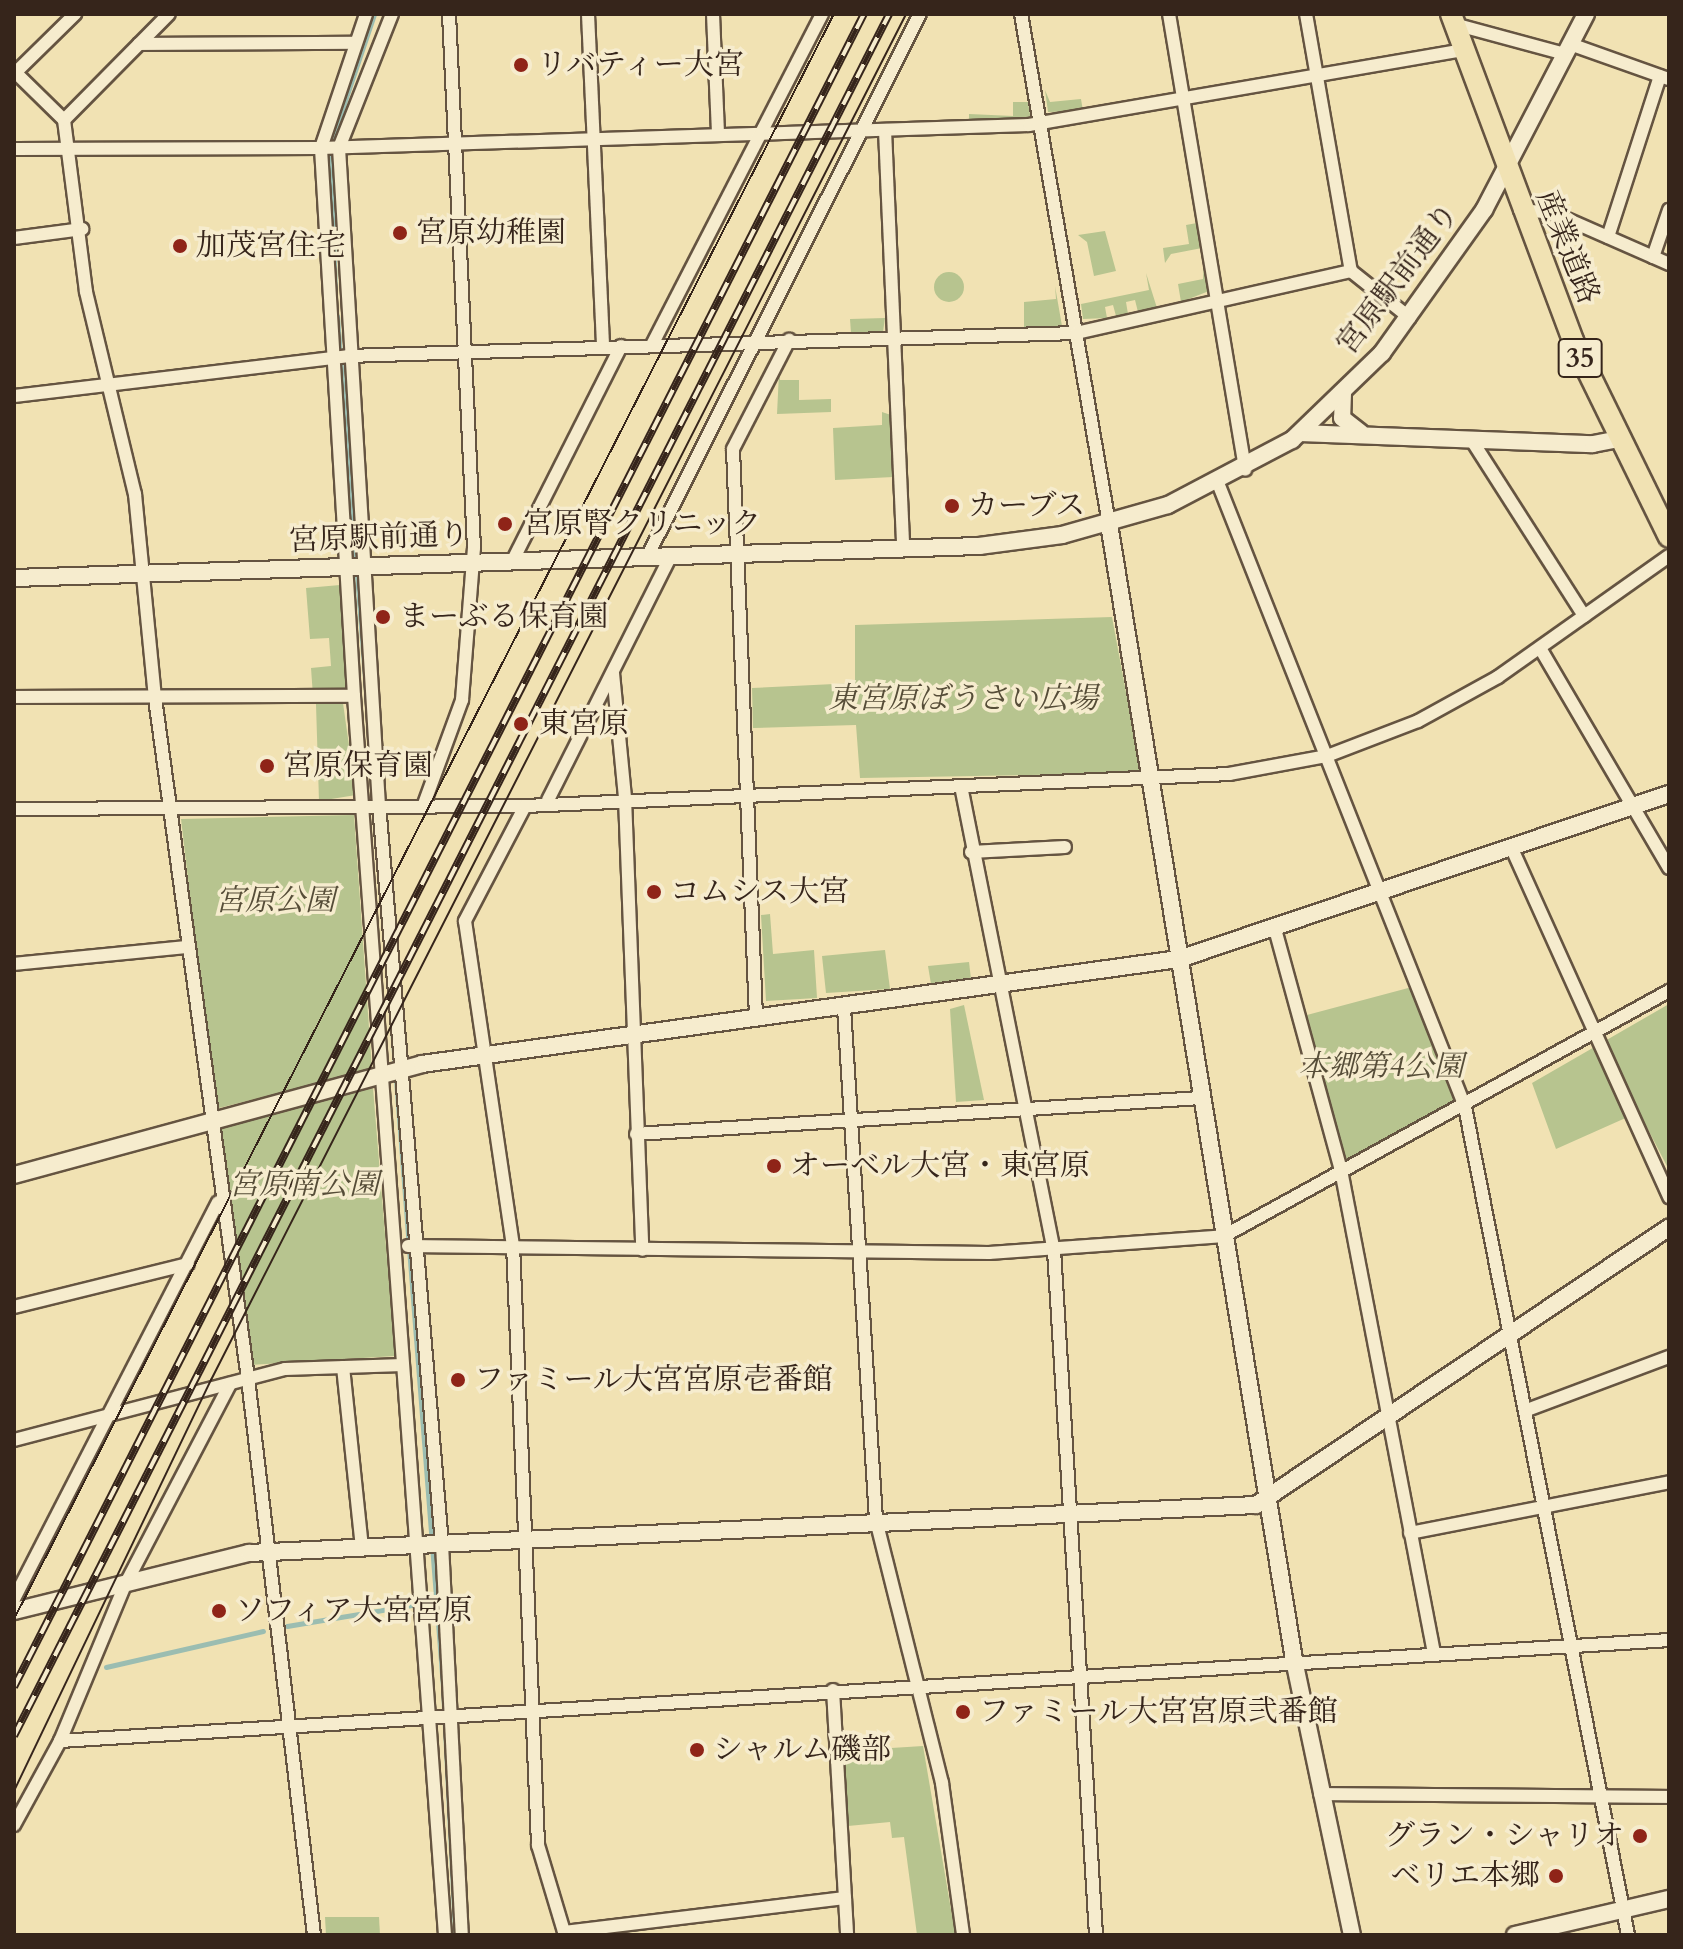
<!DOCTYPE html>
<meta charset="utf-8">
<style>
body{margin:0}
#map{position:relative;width:1683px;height:1949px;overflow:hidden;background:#f1e2b3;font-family:Cardo,"Noto Serif JP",serif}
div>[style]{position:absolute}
.green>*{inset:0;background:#b7c48f}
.round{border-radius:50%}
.stream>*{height:5px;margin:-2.5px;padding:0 2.5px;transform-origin:2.5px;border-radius:2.5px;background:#9bbdb1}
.roads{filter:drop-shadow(2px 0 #655441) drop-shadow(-2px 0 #655441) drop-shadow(0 2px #655441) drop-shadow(0 -2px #655441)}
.minor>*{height:12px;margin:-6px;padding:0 6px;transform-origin:6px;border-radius:6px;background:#f6ecce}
.tertiary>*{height:16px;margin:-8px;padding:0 8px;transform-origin:8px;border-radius:8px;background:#f6ecce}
.primary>*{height:20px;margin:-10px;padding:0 10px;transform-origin:10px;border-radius:10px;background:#f1e2b3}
.tram>*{height:2px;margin:-1px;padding:0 1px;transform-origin:1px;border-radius:1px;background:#36251b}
.rail>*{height:8px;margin-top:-4px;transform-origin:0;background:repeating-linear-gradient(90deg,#f6ecce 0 15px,#36251b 0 30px);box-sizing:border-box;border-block:2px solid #36251b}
.dots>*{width:22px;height:22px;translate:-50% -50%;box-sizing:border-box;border:4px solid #f6ecce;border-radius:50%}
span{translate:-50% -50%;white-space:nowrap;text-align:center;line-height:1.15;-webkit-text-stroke:7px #f6ecce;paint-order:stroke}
.shield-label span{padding:2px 6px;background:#f6ecce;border:2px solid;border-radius:6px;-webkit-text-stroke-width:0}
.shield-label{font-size:28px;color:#36251b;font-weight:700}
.poi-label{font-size:30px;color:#36251b}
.left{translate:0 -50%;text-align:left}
.right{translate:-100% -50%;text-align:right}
.street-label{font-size:30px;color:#36251b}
.park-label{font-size:30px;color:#564d38;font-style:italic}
.frame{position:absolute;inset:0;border:16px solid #36251b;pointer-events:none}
</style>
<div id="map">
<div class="green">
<div style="clip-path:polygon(1045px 90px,1050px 102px,1081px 99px,1083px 111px,1048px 112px)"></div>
<div style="clip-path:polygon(1013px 102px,1028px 102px,1031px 120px,969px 122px,969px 114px,1013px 116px)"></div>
<div style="clip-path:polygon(1197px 223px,1202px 248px,1171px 254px,1165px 263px,1163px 248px,1189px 244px,1186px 225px)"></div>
<div style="clip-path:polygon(1105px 231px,1116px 271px,1094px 276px,1087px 242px,1078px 235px)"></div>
<div style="clip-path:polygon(1204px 258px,1209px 291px,1181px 302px,1178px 284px,1203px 279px)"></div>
<div class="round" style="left:934px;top:272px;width:30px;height:30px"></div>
<div style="clip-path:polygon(1146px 273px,1157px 308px,1138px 312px,1135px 300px,1126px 302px,1128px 314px,1116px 316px,1113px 305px,1105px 307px,1107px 318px,1083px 319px,1081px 304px,1149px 290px)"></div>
<div style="clip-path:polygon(1055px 286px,1062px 326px,1024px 327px,1024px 302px,1056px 299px)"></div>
<div style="clip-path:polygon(885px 318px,883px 332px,851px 333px,850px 319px)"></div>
<div style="clip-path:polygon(779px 373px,780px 380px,799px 380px,799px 400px,831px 399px,831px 412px,777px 414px)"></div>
<div style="clip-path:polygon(882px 412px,891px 415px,893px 477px,835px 480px,833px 428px,882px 425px)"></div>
<div style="clip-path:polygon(340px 585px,348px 688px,313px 696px,311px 668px,331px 666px,329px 638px,310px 639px,306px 588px)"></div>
<div style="clip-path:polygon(1112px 617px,1141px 773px,860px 778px,856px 725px,753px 728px,752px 688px,855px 683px,855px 625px)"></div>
<div style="clip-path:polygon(343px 703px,356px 795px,319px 801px,316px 704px)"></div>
<div style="clip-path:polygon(354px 815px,372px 1070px,215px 1109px,181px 819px)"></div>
<div style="clip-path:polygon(770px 914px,773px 954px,814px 950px,817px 998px,766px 1001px,761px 915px)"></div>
<div style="clip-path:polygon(885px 950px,890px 989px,826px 993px,822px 956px)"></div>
<div style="clip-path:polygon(969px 962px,971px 979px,931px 984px,928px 966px)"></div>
<div style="clip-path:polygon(1412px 987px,1457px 1102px,1345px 1161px,1307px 1015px)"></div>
<div style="clip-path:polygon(1669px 1004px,1669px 1170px,1639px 1112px,1556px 1149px,1532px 1083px)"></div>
<div style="clip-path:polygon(964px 1005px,984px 1100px,956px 1102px,950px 1009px)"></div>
<div style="clip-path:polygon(373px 1088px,395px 1356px,252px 1365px,220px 1126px)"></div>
<div style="clip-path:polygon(923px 1746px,955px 1933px,917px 1935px,904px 1837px,892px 1838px,890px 1822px,848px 1826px,844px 1751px)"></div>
<div style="clip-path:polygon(325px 1917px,379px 1917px,380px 1935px,326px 1935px)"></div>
</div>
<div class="stream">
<div style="left:335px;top:290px;width:145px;rotate:-92deg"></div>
<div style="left:330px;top:145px;width:138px;rotate:-71.4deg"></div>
<div style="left:337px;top:316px;width:1376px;rotate:85.58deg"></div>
<div style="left:443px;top:1688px;width:247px;rotate:87.2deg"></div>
<div style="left:287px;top:1626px;width:134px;rotate:-9.5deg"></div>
<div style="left:106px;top:1667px;width:161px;rotate:-12.9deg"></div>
</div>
<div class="roads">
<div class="minor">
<div style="left:392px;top:14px;width:144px;rotate:111.6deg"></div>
<div style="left:339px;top:148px;width:658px;rotate:86.52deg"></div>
<div style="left:379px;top:805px;width:742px;rotate:85.13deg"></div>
<div style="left:442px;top:1544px;width:392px;rotate:87.1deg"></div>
<div style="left:588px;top:14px;width:332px;rotate:87.4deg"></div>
<div style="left:713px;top:14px;width:119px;rotate:87.6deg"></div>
<div style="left:1021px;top:14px;width:518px;rotate:80.21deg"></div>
<div style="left:1169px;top:14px;width:462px;rotate:80.5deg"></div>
<div style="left:1306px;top:14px;width:261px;rotate:80.1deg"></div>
<div style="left:1351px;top:271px;width:75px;rotate:38.5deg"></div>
<div style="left:1454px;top:24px;width:115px;rotate:15.1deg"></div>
<div style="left:139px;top:44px;width:215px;rotate:-0.3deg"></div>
<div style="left:1570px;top:44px;width:105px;rotate:19.5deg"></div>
<div style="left:14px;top:71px;width:70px;rotate:44.4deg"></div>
<div style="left:64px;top:120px;width:173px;rotate:82.7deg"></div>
<div style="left:86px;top:292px;width:208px;rotate:76.4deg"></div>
<div style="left:135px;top:494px;width:205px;rotate:84.4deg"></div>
<div style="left:155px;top:698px;width:687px;rotate:82.22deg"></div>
<div style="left:248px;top:1379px;width:560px;rotate:83.23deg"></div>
<div style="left:14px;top:74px;width:86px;rotate:-44.5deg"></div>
<div style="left:64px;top:120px;width:149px;rotate:-45.3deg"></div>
<div style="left:885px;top:130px;width:419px;rotate:87.5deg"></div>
<div style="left:14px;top:149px;width:307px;rotate:-0.2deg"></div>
<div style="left:321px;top:148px;width:708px;rotate:-1.86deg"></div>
<div style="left:1029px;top:125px;width:440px;rotate:-9.8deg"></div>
<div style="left:1520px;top:210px;width:33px;rotate:5deg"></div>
<div style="left:1553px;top:213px;width:127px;rotate:23.7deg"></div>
<div style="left:1608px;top:237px;width:169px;rotate:-72.1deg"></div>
<div style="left:14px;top:238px;width:69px;rotate:-7.5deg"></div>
<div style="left:1653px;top:257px;width:50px;rotate:-71.2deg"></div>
<div style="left:652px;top:345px;width:372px;rotate:-62.8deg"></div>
<div style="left:14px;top:396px;width:336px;rotate:-6.8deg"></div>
<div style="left:348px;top:356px;width:728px;rotate:-1.81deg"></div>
<div style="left:1076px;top:333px;width:282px;rotate:-12.7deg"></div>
<div style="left:1471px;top:439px;width:210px;rotate:57.4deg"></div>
<div style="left:1218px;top:483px;width:671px;rotate:68.4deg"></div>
<div style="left:1465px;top:1107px;width:844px;rotate:78.86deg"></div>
<div style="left:647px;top:557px;width:608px;rotate:-63.31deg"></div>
<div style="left:512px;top:562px;width:242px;rotate:-63.2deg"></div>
<div style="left:1540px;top:648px;width:255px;rotate:59.6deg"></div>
<div style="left:613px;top:673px;width:126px;rotate:84.5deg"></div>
<div style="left:625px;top:798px;width:452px;rotate:87.8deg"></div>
<div style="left:354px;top:696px;width:549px;rotate:-93.45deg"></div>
<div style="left:321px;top:148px;width:141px;rotate:-71.4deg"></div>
<div style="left:14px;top:697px;width:340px;rotate:-0.2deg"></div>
<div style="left:354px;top:696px;width:1242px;rotate:85.8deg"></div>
<div style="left:961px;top:786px;width:473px;rotate:78.7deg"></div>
<div style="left:1054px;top:1250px;width:686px;rotate:86.49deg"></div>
<div style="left:548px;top:800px;width:272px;rotate:-63.3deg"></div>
<div style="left:424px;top:804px;width:111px;rotate:-69.9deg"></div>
<div style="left:462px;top:700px;width:152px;rotate:-85.5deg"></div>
<div style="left:474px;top:548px;width:535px;rotate:-92.68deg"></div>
<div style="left:525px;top:806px;width:130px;rotate:117.6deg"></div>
<div style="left:465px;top:921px;width:328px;rotate:81.6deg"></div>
<div style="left:513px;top:1245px;width:601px;rotate:87.61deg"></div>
<div style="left:538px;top:1845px;width:94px;rotate:73.3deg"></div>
<div style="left:14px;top:809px;width:511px;rotate:-0.34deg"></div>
<div style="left:525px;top:806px;width:705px;rotate:-2.6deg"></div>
<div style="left:1229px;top:774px;width:100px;rotate:-10.4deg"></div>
<div style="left:1327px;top:756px;width:97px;rotate:-21deg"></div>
<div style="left:1418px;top:721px;width:91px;rotate:-28.8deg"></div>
<div style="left:1498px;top:677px;width:209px;rotate:-35.3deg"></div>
<div style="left:1513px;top:851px;width:380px;rotate:65.7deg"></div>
<div style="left:971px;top:852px;width:94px;rotate:-3deg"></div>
<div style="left:1275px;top:929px;width:250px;rotate:74.7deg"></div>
<div style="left:1341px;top:1170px;width:493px;rotate:79.1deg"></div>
<div style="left:14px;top:964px;width:175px;rotate:-5.6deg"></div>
<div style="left:844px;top:1008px;width:513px;rotate:86.42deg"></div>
<div style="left:876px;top:1520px;width:271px;rotate:75.9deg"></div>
<div style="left:942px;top:1783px;width:153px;rotate:82.1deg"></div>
<div style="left:756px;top:1017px;width:568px;rotate:-92.32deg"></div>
<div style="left:733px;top:449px;width:123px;rotate:-62.8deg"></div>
<div style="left:636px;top:1134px;width:566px;rotate:-3.65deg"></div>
<div style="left:408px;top:1246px;width:581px;rotate:0.69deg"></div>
<div style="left:989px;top:1253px;width:236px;rotate:-4.1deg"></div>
<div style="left:1224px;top:1236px;width:508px;rotate:-28.84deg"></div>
<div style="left:14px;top:1307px;width:179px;rotate:-13.9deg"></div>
<div style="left:343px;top:1367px;width:181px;rotate:84deg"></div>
<div style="left:1527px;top:1410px;width:152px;rotate:-20.5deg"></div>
<div style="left:14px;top:1440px;width:280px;rotate:-14.7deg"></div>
<div style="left:285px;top:1369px;width:118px;rotate:-1.9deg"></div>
<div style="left:1410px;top:1533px;width:264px;rotate:-11.1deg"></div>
<div style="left:14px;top:1599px;width:446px;rotate:-62.8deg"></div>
<div style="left:833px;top:1690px;width:245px;rotate:86.7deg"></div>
<div style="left:60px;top:1741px;width:1612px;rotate:-3.59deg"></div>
<div style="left:1320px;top:1794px;width:349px;rotate:0.5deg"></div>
<div style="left:14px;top:1825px;width:96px;rotate:-61.3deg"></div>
<div style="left:60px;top:1741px;width:169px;rotate:-67.4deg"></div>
<div style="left:125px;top:1585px;width:227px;rotate:-62.4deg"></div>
<div style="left:564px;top:1932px;width:283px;rotate:-6.9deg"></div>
</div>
<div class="tertiary">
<div style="left:1343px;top:393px;width:25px;rotate:92deg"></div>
<div style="left:1342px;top:418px;width:24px;rotate:38deg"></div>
<div style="left:1300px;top:433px;width:293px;rotate:2.2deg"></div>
<div style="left:1593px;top:444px;width:25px;rotate:-11deg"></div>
<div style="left:1109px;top:524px;width:1151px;rotate:80.75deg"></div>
<div style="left:1294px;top:1660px;width:281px;rotate:78.1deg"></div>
<div style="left:14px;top:578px;width:966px;rotate:-1.9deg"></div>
<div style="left:979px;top:546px;width:84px;rotate:-7.5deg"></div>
<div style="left:1062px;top:535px;width:110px;rotate:-15.8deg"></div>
<div style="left:1168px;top:505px;width:140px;rotate:-27.7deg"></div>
<div style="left:1292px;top:440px;width:125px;rotate:-44deg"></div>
<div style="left:1382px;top:353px;width:176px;rotate:-54.5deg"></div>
<div style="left:1484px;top:210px;width:221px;rotate:-62.5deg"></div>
<div style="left:14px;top:1175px;width:423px;rotate:-15.2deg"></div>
<div style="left:422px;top:1064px;width:764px;rotate:-7.9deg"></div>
<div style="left:1179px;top:959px;width:517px;rotate:-18.61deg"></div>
<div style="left:14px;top:1611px;width:242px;rotate:-13.9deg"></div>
<div style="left:249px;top:1553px;width:1008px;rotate:-2.73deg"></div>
<div style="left:1256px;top:1505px;width:498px;rotate:-33.9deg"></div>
<div style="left:1515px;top:1935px;width:158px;rotate:-13.2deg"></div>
</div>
<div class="primary">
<div style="left:1451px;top:14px;width:349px;rotate:69.5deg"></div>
<div style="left:1573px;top:341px;width:218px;rotate:63.9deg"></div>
</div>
</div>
<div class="tram">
<div style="left:14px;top:1619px;width:1802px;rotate:-62.94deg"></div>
<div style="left:14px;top:1791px;width:456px;rotate:-64.4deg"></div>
<div style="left:211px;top:1380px;width:1533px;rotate:-63.03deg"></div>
</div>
<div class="rail">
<div style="left:14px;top:1687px;width:1877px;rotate:-63.07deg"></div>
<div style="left:14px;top:1736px;width:1932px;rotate:-63.06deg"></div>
</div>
<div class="dots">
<div style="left:521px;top:65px;background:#8f2418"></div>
<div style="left:400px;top:233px;background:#8f2418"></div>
<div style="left:180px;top:246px;background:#8f2418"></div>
<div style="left:952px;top:506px;background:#8f2418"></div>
<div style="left:505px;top:524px;background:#8f2418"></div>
<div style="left:383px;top:617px;background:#8f2418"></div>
<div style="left:521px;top:724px;background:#8f2418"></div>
<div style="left:267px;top:766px;background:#8f2418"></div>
<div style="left:654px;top:892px;background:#8f2418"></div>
<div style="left:774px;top:1166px;background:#8f2418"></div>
<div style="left:458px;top:1380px;background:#8f2418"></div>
<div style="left:219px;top:1611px;background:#8f2418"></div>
<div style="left:963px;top:1712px;background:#8f2418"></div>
<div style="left:697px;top:1750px;background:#8f2418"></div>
<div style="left:1640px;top:1836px;background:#8f2418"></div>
<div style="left:1556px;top:1876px;background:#8f2418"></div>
</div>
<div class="shield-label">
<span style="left:1580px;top:358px">35</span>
</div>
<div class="poi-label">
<span class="left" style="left:537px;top:65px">リバティー大宮</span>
<span class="left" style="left:416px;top:233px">宮原幼稚園</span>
<span class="left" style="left:196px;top:246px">加茂宮住宅</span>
<span class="left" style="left:968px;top:506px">カーブス</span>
<span class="left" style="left:523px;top:524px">宮原腎クリニック</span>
<span class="left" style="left:399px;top:617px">まーぶる保育園</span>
<span class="left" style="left:539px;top:724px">東宮原</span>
<span class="left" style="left:283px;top:766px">宮原保育園</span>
<span class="left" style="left:670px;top:892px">コムシス大宮</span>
<span class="left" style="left:790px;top:1166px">オーベル大宮・東宮原</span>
<span class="left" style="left:474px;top:1380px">ファミール大宮宮原壱番館</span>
<span class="left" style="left:235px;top:1611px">ソフィア大宮宮原</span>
<span class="left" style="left:979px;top:1712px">ファミール大宮宮原弐番館</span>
<span class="left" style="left:713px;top:1750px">シャルム磯部</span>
<span class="right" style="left:1624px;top:1836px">グラン・シャリオ</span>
<span class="right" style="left:1540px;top:1876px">ベリエ本郷</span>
</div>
<div class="street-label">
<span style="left:1567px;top:247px;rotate:68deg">産業道路</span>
<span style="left:1398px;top:279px;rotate:-53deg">宮原駅前通り</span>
<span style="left:379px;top:538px;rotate:-2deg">宮原駅前通り</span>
</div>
<div class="park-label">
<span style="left:963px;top:699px">東宮原ぼうさい広場</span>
<span style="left:275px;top:901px">宮原公園</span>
<span style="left:1381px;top:1067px">本郷第4公園</span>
<span style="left:304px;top:1185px">宮原南公園</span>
</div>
<div class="frame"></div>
</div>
